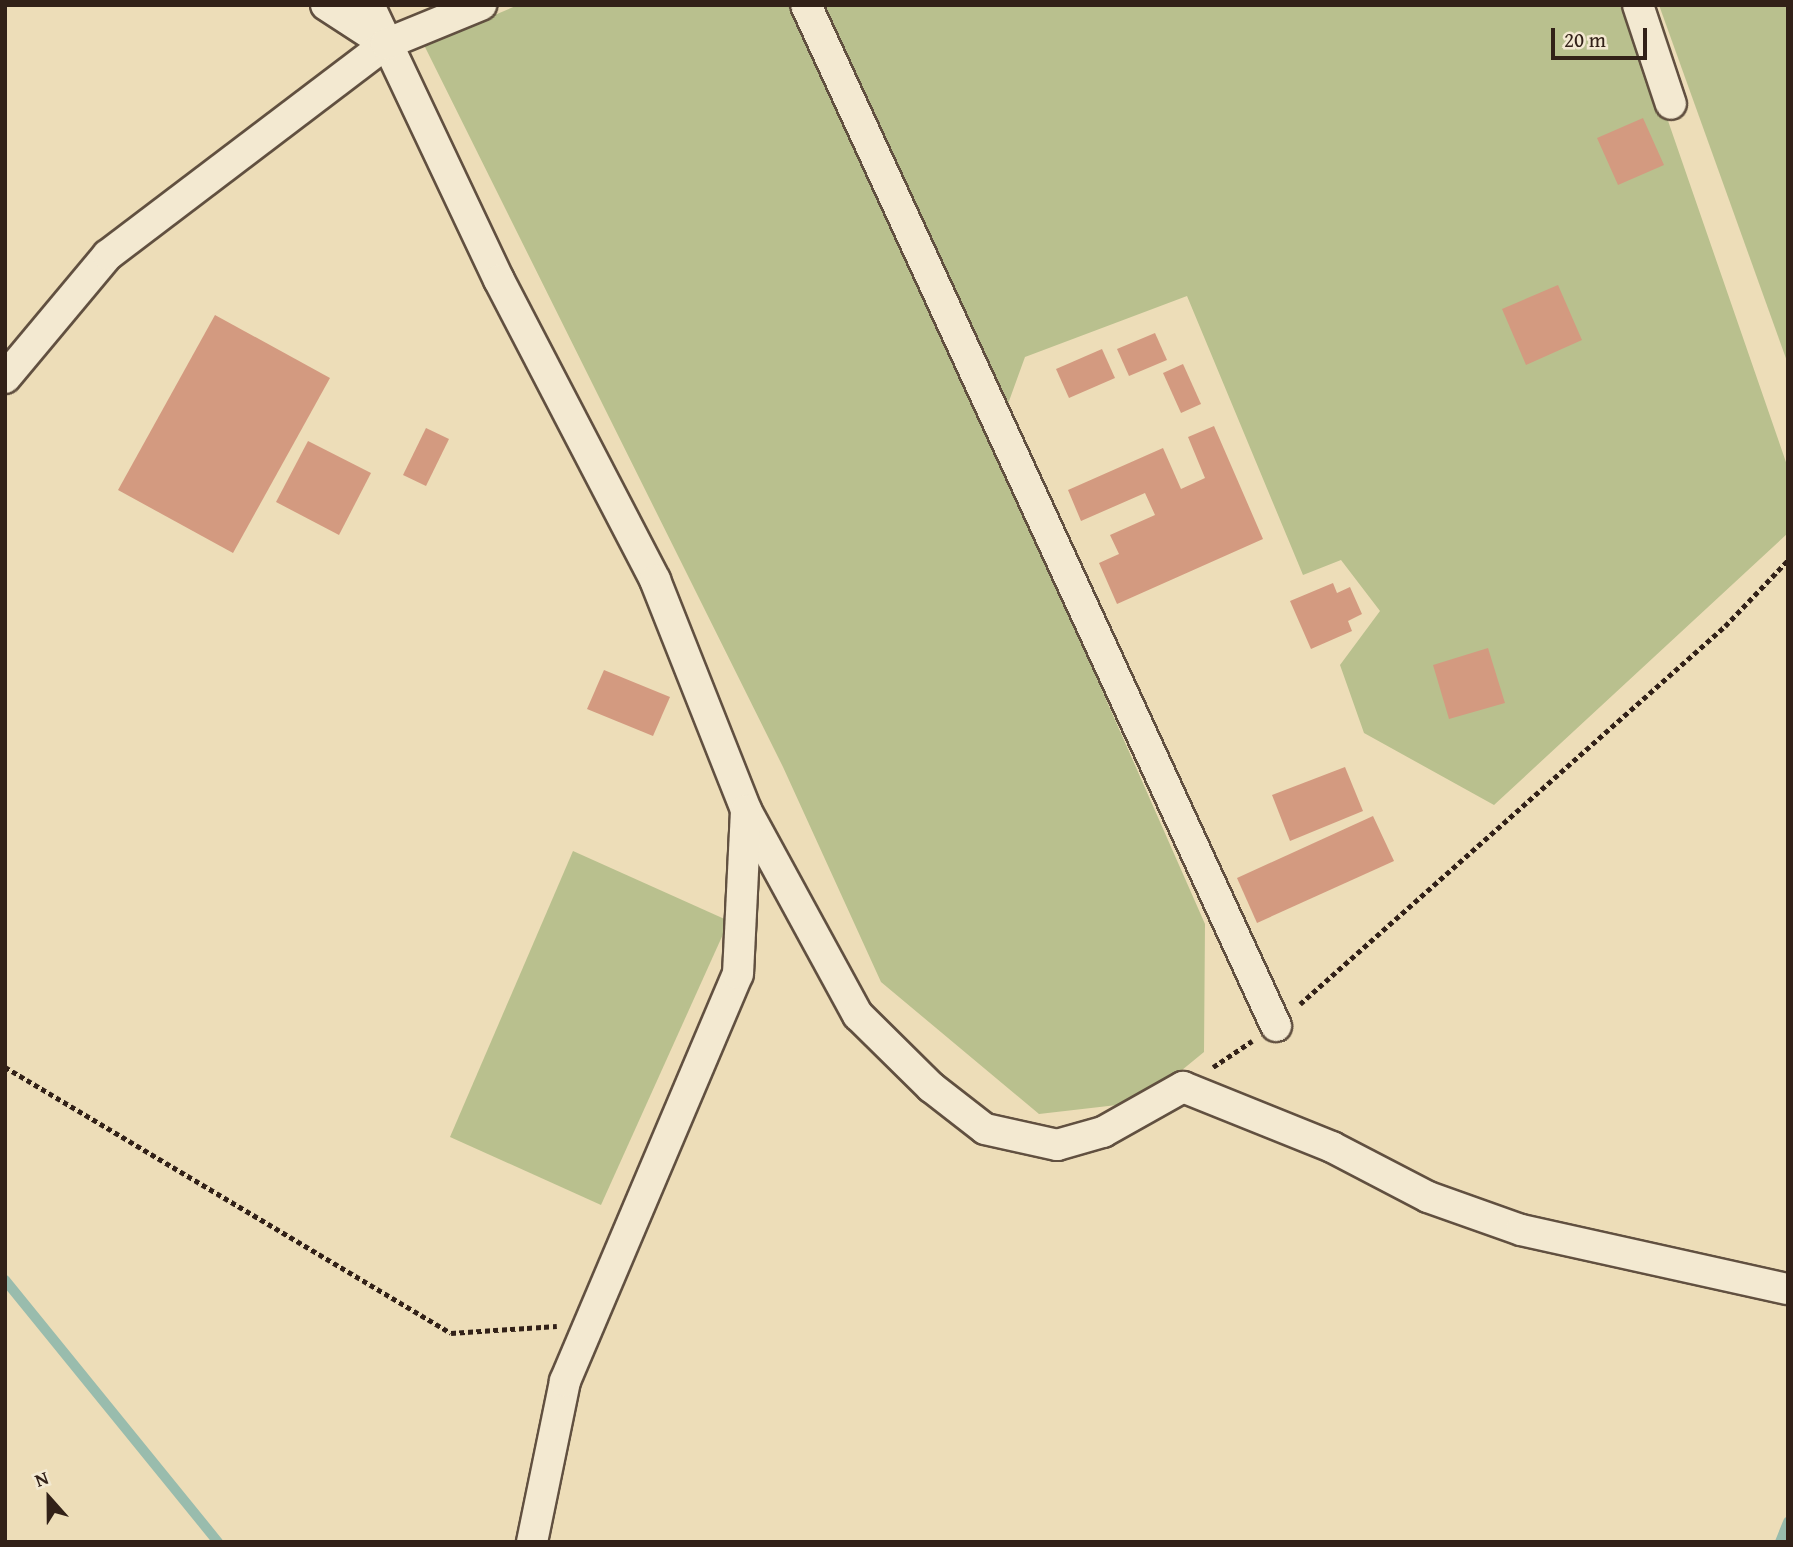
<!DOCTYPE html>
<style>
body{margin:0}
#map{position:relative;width:1793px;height:1547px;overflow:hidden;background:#edddb8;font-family:"Gentium Book Plus",serif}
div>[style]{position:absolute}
.green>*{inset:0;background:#b9c08e}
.stream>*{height:10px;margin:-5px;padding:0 5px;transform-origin:5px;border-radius:5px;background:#99bcad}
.building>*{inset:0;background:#d39a80}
.path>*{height:4.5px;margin-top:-2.25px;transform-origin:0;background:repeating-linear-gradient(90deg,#322118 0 5px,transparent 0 8.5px)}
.roads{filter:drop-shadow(2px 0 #615040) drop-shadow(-2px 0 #615040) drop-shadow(0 2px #615040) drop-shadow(0 -2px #615040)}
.minor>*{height:30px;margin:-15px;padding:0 15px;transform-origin:15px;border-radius:15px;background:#f3e9d1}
span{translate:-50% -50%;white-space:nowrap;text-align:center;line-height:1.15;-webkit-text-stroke:6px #f3e9d1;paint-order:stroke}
.frame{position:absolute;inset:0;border:7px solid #322118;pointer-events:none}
.north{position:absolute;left:14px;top:1463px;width:70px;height:70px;-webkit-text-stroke:5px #f3e9d1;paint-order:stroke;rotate:339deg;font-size:19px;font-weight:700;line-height:28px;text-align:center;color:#322118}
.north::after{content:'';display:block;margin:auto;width:24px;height:32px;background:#322118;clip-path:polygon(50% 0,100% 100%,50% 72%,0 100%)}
.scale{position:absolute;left:1551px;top:28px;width:96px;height:32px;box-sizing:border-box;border:4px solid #322118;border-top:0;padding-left:9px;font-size:21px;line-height:24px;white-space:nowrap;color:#322118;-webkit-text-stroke:5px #f3e9d1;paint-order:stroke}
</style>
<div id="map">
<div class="green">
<div style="clip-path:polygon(518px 5px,800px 5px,1205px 924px,1204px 1052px,1143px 1102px,1039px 1114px,881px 982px,783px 767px,424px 45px)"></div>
<div style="clip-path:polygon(818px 5px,1628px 5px,1788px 468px,1788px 533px,1494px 805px,1364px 733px,1340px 665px,1380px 611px,1341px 560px,1303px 575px,1187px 296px,1025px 357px,1004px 415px)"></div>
<div style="clip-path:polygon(1659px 5px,1788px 5px,1788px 364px)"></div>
<div style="clip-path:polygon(573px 851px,729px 921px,601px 1205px,450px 1137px)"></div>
</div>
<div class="stream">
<div style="left:5px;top:1280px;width:338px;rotate:50.9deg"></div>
<div style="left:1780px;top:1542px;width:22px;rotate:-68deg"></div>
</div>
<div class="building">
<div style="clip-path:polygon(1643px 118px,1664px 165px,1618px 185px,1597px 138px)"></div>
<div style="clip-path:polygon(1558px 285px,1582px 340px,1526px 365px,1502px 309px)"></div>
<div style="clip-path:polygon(215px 315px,330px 378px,233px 553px,118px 490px)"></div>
<div style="clip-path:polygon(1155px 333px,1167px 360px,1129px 376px,1117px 349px)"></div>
<div style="clip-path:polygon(1102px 349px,1115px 378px,1069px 398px,1056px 369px)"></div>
<div style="clip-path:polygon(1183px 364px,1201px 404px,1181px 413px,1163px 373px)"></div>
<div style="clip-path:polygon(1214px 426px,1263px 539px,1117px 604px,1099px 563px,1119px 554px,1110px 535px,1155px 515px,1145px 493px,1081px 521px,1068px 490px,1163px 448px,1181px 489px,1205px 478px,1188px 437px)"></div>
<div style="clip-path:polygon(426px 428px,449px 439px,426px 486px,403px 475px)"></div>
<div style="clip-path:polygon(308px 441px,371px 473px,339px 535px,276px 502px)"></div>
<div style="clip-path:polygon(1333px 583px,1337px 593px,1350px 587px,1362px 614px,1348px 621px,1352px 631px,1311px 649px,1290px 601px)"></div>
<div style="clip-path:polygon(1488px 648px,1505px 703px,1449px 719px,1433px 665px)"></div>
<div style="clip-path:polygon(604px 670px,670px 697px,653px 736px,587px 709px)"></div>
<div style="clip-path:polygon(1345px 767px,1363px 811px,1290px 841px,1272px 795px)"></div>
<div style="clip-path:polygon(1373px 816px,1394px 861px,1257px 923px,1237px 878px)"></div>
</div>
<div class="path">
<div style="left:1300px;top:1004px;width:569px;rotate:-41.65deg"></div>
<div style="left:1725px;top:626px;width:91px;rotate:-46.3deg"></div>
<div style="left:5px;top:1067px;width:519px;rotate:30.81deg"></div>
<div style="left:451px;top:1333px;width:106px;rotate:-3.8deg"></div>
<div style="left:1213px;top:1067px;width:47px;rotate:-33.7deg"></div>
</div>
<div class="roads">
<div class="minor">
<div style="left:326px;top:5px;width:72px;rotate:33deg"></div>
<div style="left:369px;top:5px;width:304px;rotate:64.7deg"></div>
<div style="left:499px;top:280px;width:338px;rotate:62.5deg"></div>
<div style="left:655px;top:580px;width:247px;rotate:68.4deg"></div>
<div style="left:746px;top:810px;width:234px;rotate:61.4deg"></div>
<div style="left:858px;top:1015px;width:103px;rotate:44.6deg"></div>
<div style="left:931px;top:1087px;width:68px;rotate:37.9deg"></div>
<div style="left:985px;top:1129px;width:74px;rotate:12.5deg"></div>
<div style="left:1057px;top:1145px;width:48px;rotate:-15.8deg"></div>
<div style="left:1103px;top:1132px;width:92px;rotate:-29.4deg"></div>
<div style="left:1183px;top:1087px;width:161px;rotate:21.9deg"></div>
<div style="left:1332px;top:1147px;width:108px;rotate:27.5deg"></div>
<div style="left:1428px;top:1197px;width:99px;rotate:19.5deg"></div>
<div style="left:1521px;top:1230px;width:273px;rotate:12.5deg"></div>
<div style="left:806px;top:5px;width:1124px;rotate:65.28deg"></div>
<div style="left:1638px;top:5px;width:104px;rotate:71.6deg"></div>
<div style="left:5px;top:378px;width:160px;rotate:-50.1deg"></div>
<div style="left:108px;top:255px;width:349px;rotate:-37.2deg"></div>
<div style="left:386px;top:44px;width:103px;rotate:-22.3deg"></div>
<div style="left:532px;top:1542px;width:164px;rotate:-78.4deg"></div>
<div style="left:565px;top:1381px;width:442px;rotate:-67deg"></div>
<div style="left:738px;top:974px;width:164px;rotate:-87.2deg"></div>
</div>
</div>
<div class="frame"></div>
<div class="north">N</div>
<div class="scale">20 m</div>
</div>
